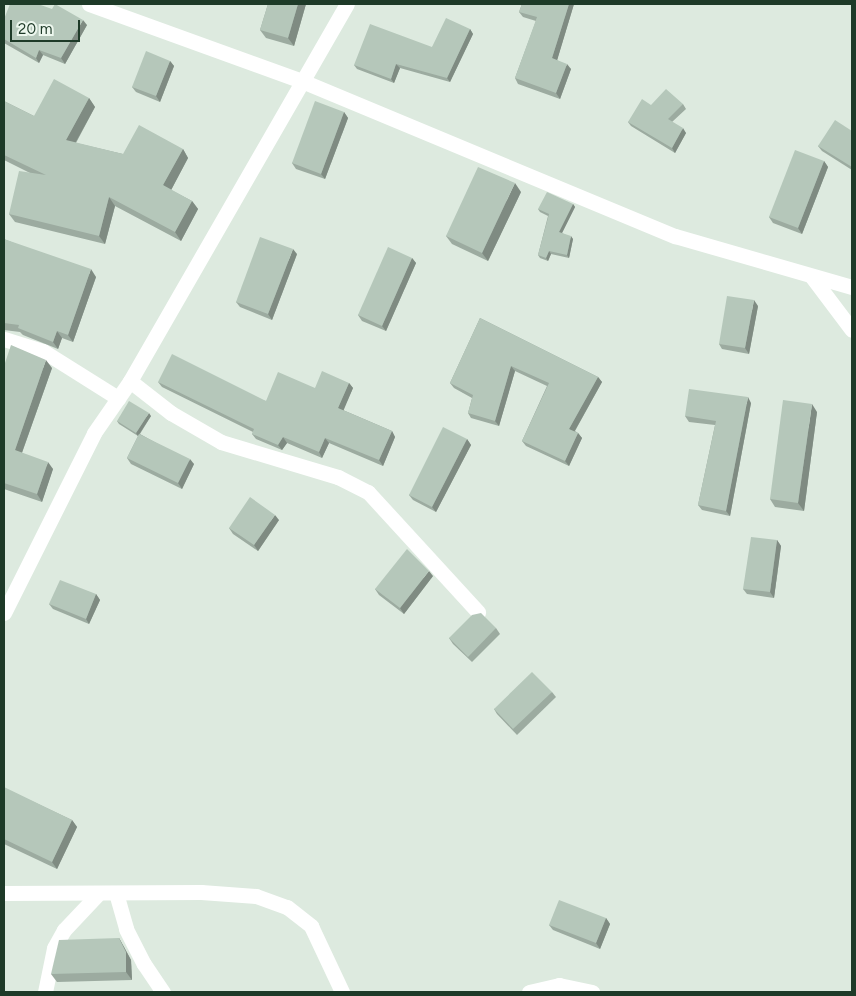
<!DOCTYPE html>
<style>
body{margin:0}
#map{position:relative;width:856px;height:996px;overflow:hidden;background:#ddeadf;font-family:Figtree,sans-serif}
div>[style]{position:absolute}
.street>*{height:15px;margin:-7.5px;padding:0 7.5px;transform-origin:7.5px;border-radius:7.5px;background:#fff}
.wall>*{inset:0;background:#9caba0}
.shaded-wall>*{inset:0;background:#7f8b82}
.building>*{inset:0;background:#b5c7ba}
span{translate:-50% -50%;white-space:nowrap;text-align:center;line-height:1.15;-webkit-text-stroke:4px #edf7ee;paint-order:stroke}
.frame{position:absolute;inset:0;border:5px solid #1e3a28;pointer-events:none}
.scale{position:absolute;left:10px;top:20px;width:70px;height:22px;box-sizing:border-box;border:2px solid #1e3a28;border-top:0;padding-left:6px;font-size:15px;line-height:18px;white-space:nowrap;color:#1e3a28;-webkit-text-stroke:4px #edf7ee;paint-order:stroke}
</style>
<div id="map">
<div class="street">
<div style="left:89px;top:4px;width:226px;rotate:19.9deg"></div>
<div style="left:302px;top:81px;width:404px;rotate:22.6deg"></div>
<div style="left:675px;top:236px;width:184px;rotate:16.1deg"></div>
<div style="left:812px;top:277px;width:66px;rotate:53deg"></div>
<div style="left:4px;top:339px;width:41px;rotate:17.1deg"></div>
<div style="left:43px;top:351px;width:89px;rotate:32.1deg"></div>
<div style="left:130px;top:381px;width:52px;rotate:38deg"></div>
<div style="left:171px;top:413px;width:58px;rotate:30.1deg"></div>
<div style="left:221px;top:442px;width:122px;rotate:16.7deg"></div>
<div style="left:338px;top:477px;width:34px;rotate:27deg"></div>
<div style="left:368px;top:492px;width:163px;rotate:47.5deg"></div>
<div style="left:4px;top:613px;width:201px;rotate:-63.4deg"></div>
<div style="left:94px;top:433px;width:63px;rotate:-55.3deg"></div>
<div style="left:130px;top:381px;width:435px;rotate:-60.1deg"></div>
<div style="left:4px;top:893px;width:197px;rotate:-0.3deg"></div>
<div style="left:201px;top:892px;width:55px;rotate:4.2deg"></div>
<div style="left:256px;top:896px;width:33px;rotate:20deg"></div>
<div style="left:287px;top:907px;width:31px;rotate:38deg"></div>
<div style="left:311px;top:926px;width:73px;rotate:64.8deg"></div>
<div style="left:116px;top:893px;width:37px;rotate:74deg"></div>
<div style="left:126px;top:929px;width:39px;rotate:63deg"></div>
<div style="left:144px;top:964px;width:34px;rotate:56deg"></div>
<div style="left:45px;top:992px;width:45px;rotate:-78.4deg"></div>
<div style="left:54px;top:948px;width:21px;rotate:-61deg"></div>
<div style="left:64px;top:930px;width:51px;rotate:-46.6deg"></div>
<div style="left:529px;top:992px;width:31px;rotate:-13deg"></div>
<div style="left:559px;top:985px;width:34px;rotate:12deg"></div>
</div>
<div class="wall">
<div style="clip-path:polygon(268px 4px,306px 4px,294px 46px,266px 38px,260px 30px)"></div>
<div style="clip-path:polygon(522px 4px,574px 4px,557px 60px,571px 69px,560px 99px,518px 84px,515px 78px,536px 21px,523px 17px,519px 12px)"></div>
<div style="clip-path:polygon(4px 19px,87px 25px,65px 64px,43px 55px,39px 63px,4px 43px)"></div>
<div style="clip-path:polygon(470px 29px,473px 34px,450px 82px,400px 68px,394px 83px,357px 69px,354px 65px,432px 47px)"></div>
<div style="clip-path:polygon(170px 61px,174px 66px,160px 102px,136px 92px,132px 87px)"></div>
<div style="clip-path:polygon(89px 98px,95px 107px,76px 143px,123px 154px,183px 149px,188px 158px,171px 190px,192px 201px,198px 209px,181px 241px,115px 206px,105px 244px,15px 222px,9px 214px,30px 173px,4px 160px,4px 101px,34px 116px)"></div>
<div style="clip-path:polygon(683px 104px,686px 109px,672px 122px,686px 133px,675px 153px,631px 126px,628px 122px,651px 105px)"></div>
<div style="clip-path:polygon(344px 112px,348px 118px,325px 179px,296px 169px,292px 163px)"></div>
<div style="clip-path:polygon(852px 131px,852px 170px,822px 151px,818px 146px)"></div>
<div style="clip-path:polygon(824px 161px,828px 167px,802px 234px,773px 223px,769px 217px)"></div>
<div style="clip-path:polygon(521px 192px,488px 261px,452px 244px,446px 236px)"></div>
<div style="clip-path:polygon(573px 204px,575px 207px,562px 233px,573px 239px,569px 258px,551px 254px,548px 261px,540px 258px,538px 255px,548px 216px,540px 212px,538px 209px)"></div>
<div style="clip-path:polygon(4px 239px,96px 277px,73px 342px,62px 338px,58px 349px,23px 335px,20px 332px,4px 330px)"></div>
<div style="clip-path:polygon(297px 254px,272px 320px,240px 307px,236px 302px)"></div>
<div style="clip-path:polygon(412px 258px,416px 263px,386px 331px,362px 321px,358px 315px)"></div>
<div style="clip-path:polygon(758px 306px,749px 354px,722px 349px,719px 344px)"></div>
<div style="clip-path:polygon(480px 318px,598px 377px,602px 382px,575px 431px,578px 433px,582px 438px,569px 466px,526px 446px,522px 441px,547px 386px,515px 371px,499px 426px,471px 418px,468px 413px,472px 398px,454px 388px,450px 383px)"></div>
<div style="clip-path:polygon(4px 366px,52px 368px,22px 453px,53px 469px,42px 502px,4px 489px)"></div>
<div style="clip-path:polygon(158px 382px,266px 401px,315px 388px,349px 383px,353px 388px,343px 410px,392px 431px,395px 437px,383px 466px,329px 443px,322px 458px,287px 443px,282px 450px,256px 439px,252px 434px,253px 432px,162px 387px)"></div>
<div style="clip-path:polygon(751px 403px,730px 516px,702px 510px,698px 505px,715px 425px,689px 422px,685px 416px)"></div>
<div style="clip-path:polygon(817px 412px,804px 511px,775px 507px,770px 499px)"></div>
<div style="clip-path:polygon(151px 416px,140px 434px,194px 464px,182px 489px,131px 464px,127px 458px,138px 436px,119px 424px,117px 421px)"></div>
<div style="clip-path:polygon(467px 439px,471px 445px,436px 512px,413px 500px,409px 495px)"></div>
<div style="clip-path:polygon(279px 520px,258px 551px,233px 534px,229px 528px)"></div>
<div style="clip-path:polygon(777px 540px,781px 546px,774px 598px,747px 594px,743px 589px)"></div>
<div style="clip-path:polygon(433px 576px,404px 614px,379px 595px,375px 589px)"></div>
<div style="clip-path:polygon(96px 594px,100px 600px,89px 624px,53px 609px,49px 604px)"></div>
<div style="clip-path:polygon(496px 628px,500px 634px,472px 662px,453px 644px,449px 638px)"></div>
<div style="clip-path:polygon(552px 692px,556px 697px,517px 735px,497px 714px,494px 709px)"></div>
<div style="clip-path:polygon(4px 788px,72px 820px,77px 827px,57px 869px,4px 844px)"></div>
<div style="clip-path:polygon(606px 918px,610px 924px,600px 949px,553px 930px,549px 925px)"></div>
<div style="clip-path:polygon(119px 938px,124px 947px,131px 960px,132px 980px,57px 982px,51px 974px)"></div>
</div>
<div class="shaded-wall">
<div style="clip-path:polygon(298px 4px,306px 4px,294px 46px,288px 38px)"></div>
<div style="clip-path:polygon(569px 4px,574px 4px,556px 64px,552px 58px)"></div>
<div style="clip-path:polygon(83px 20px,87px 25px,65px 64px,61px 58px)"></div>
<div style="clip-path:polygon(470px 29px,473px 34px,450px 82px,447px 78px)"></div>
<div style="clip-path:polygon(39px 50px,43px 55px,39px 63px,36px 58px)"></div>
<div style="clip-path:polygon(170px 61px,174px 66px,160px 102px,156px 96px)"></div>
<div style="clip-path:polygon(396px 64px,400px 68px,394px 83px,391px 79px)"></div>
<div style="clip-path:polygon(567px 64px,571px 69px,560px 99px,556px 93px)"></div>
<div style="clip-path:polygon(89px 98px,95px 107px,72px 149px,66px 140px)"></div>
<div style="clip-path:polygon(344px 112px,348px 118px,325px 179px,321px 174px)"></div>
<div style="clip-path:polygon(683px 128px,686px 133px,675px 153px,672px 148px)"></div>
<div style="clip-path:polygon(183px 149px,188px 158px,169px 194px,163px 185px)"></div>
<div style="clip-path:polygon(824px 161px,828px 167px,802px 234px,798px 228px)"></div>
<div style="clip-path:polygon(515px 183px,521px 192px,488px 261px,482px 253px)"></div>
<div style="clip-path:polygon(109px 197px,115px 206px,105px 244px,99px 236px)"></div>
<div style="clip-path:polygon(192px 201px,198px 209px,181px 241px,175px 232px)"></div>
<div style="clip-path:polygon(573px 204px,575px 207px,561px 235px,559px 232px)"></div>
<div style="clip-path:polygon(571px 236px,573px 239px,569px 258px,567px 255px)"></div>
<div style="clip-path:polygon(293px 249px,297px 254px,272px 320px,268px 314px)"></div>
<div style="clip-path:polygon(549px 251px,551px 254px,548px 261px,546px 258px)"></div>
<div style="clip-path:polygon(412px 258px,416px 263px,386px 331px,382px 326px)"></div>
<div style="clip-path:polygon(91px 269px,96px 277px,73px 342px,68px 335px)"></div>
<div style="clip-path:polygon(754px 300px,758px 306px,749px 354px,745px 348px)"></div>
<div style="clip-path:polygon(57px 331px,62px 338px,58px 349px,53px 342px)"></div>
<div style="clip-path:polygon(46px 360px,52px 368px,20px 458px,15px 450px)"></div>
<div style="clip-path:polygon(511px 366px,515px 371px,499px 426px,495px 421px)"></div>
<div style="clip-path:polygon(598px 377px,602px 382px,573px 434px,569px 429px)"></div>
<div style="clip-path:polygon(349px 383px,353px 388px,342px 414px,338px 408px)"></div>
<div style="clip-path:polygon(748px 397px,751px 403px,730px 516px,726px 511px)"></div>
<div style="clip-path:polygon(812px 404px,817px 412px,804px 511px,798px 503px)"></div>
<div style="clip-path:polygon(149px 413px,151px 416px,138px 436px,136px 433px)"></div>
<div style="clip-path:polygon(392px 431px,395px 437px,383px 466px,379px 460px)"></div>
<div style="clip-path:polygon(578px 433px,582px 438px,569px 466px,565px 461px)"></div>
<div style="clip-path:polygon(283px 437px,287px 443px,282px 450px,278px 445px)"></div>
<div style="clip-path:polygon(325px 438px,329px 443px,322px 458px,319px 452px)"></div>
<div style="clip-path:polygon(467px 439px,471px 445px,436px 512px,432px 507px)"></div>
<div style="clip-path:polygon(190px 459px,194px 464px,182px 489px,178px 483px)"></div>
<div style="clip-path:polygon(48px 462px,53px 469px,42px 502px,37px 494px)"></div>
<div style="clip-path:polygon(275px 515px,279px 520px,258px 551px,254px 545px)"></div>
<div style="clip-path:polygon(777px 540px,781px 546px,774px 598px,770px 592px)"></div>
<div style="clip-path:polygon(429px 571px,433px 576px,404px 614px,400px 608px)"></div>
<div style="clip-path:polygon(96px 594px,100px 600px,89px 624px,86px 619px)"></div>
<div style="clip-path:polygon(72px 820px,77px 827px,57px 869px,52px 862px)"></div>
<div style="clip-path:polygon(606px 918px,610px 924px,600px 949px,596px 943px)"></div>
<div style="clip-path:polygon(119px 938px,124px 947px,131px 960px,132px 980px,126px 972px)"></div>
</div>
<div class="building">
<div style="clip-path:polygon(10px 4px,38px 4px,52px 9px,55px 4px,83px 20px,61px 58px,39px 50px,36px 58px,4px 39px,4px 19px)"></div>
<div style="clip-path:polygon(268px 4px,298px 4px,288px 38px,260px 30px)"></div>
<div style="clip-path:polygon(522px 4px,569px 4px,552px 58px,567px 64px,556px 93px,515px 78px,537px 17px,519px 12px)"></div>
<div style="clip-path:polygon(446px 18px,470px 29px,447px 78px,396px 64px,391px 79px,354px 65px,370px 24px,432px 47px)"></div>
<div style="clip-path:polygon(146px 51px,170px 61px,156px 96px,132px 87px)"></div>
<div style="clip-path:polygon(54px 79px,89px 98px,66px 140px,123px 154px,139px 125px,183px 149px,163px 185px,192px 201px,175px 232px,109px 197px,99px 236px,9px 214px,19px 171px,46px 175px,4px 155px,4px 101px,34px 116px)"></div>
<div style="clip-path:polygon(666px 89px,683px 104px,668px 119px,683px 128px,672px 148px,628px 122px,642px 99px,651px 105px)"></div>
<div style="clip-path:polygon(315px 101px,344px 112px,321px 174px,292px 163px)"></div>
<div style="clip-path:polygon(835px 120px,852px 131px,852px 167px,818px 146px)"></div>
<div style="clip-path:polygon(795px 150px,824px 161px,798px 228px,769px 217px)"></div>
<div style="clip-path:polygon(478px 167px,515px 183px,482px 253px,446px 236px)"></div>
<div style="clip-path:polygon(547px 192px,573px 204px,559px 232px,571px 236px,567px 255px,549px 251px,546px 258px,538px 255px,549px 214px,538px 209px)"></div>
<div style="clip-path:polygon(260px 237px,293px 249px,268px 314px,236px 302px)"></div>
<div style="clip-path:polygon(4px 239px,91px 269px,68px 335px,57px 331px,53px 342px,18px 328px,19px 325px,4px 323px)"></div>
<div style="clip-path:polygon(388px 247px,412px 258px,382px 326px,358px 315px)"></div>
<div style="clip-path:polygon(727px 296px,754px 300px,745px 348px,719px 344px)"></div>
<div style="clip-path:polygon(480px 318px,598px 377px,569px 429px,578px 433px,565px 461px,522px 441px,549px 383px,511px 366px,495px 421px,468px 413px,473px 395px,450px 383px)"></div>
<div style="clip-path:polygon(11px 345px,46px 360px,15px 450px,48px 462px,37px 494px,4px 483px,4px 366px)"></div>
<div style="clip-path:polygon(172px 354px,266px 401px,278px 372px,315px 388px,322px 371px,349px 383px,338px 408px,392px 431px,379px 460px,325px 438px,319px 452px,283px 437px,278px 445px,252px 434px,254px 429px,158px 382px)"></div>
<div style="clip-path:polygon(689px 389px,748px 397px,726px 511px,698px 505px,716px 421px,685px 416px)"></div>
<div style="clip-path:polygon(783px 400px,812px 404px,798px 503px,770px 499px)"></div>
<div style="clip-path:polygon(129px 401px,149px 413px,136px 433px,117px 421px)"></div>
<div style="clip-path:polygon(443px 427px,467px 439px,432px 507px,409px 495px)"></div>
<div style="clip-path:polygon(139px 434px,190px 459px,178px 483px,127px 458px)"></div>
<div style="clip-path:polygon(250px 497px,275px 515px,254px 545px,229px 528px)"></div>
<div style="clip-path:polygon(751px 537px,777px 540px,770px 592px,743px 589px)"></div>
<div style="clip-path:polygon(407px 549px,429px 571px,400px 608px,375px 589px)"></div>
<div style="clip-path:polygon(60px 580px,96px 594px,86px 619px,49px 604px)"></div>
<div style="clip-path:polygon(481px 613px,496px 628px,468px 657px,449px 638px,472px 615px)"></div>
<div style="clip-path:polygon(532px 672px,552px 692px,513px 729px,494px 709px)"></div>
<div style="clip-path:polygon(4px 787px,72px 820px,52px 862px,4px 839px)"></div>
<div style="clip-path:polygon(559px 900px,606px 918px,596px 943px,549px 925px)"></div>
<div style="clip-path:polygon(119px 938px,126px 952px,126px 972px,51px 974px,59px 940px)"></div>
</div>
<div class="frame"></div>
<div class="scale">20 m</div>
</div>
